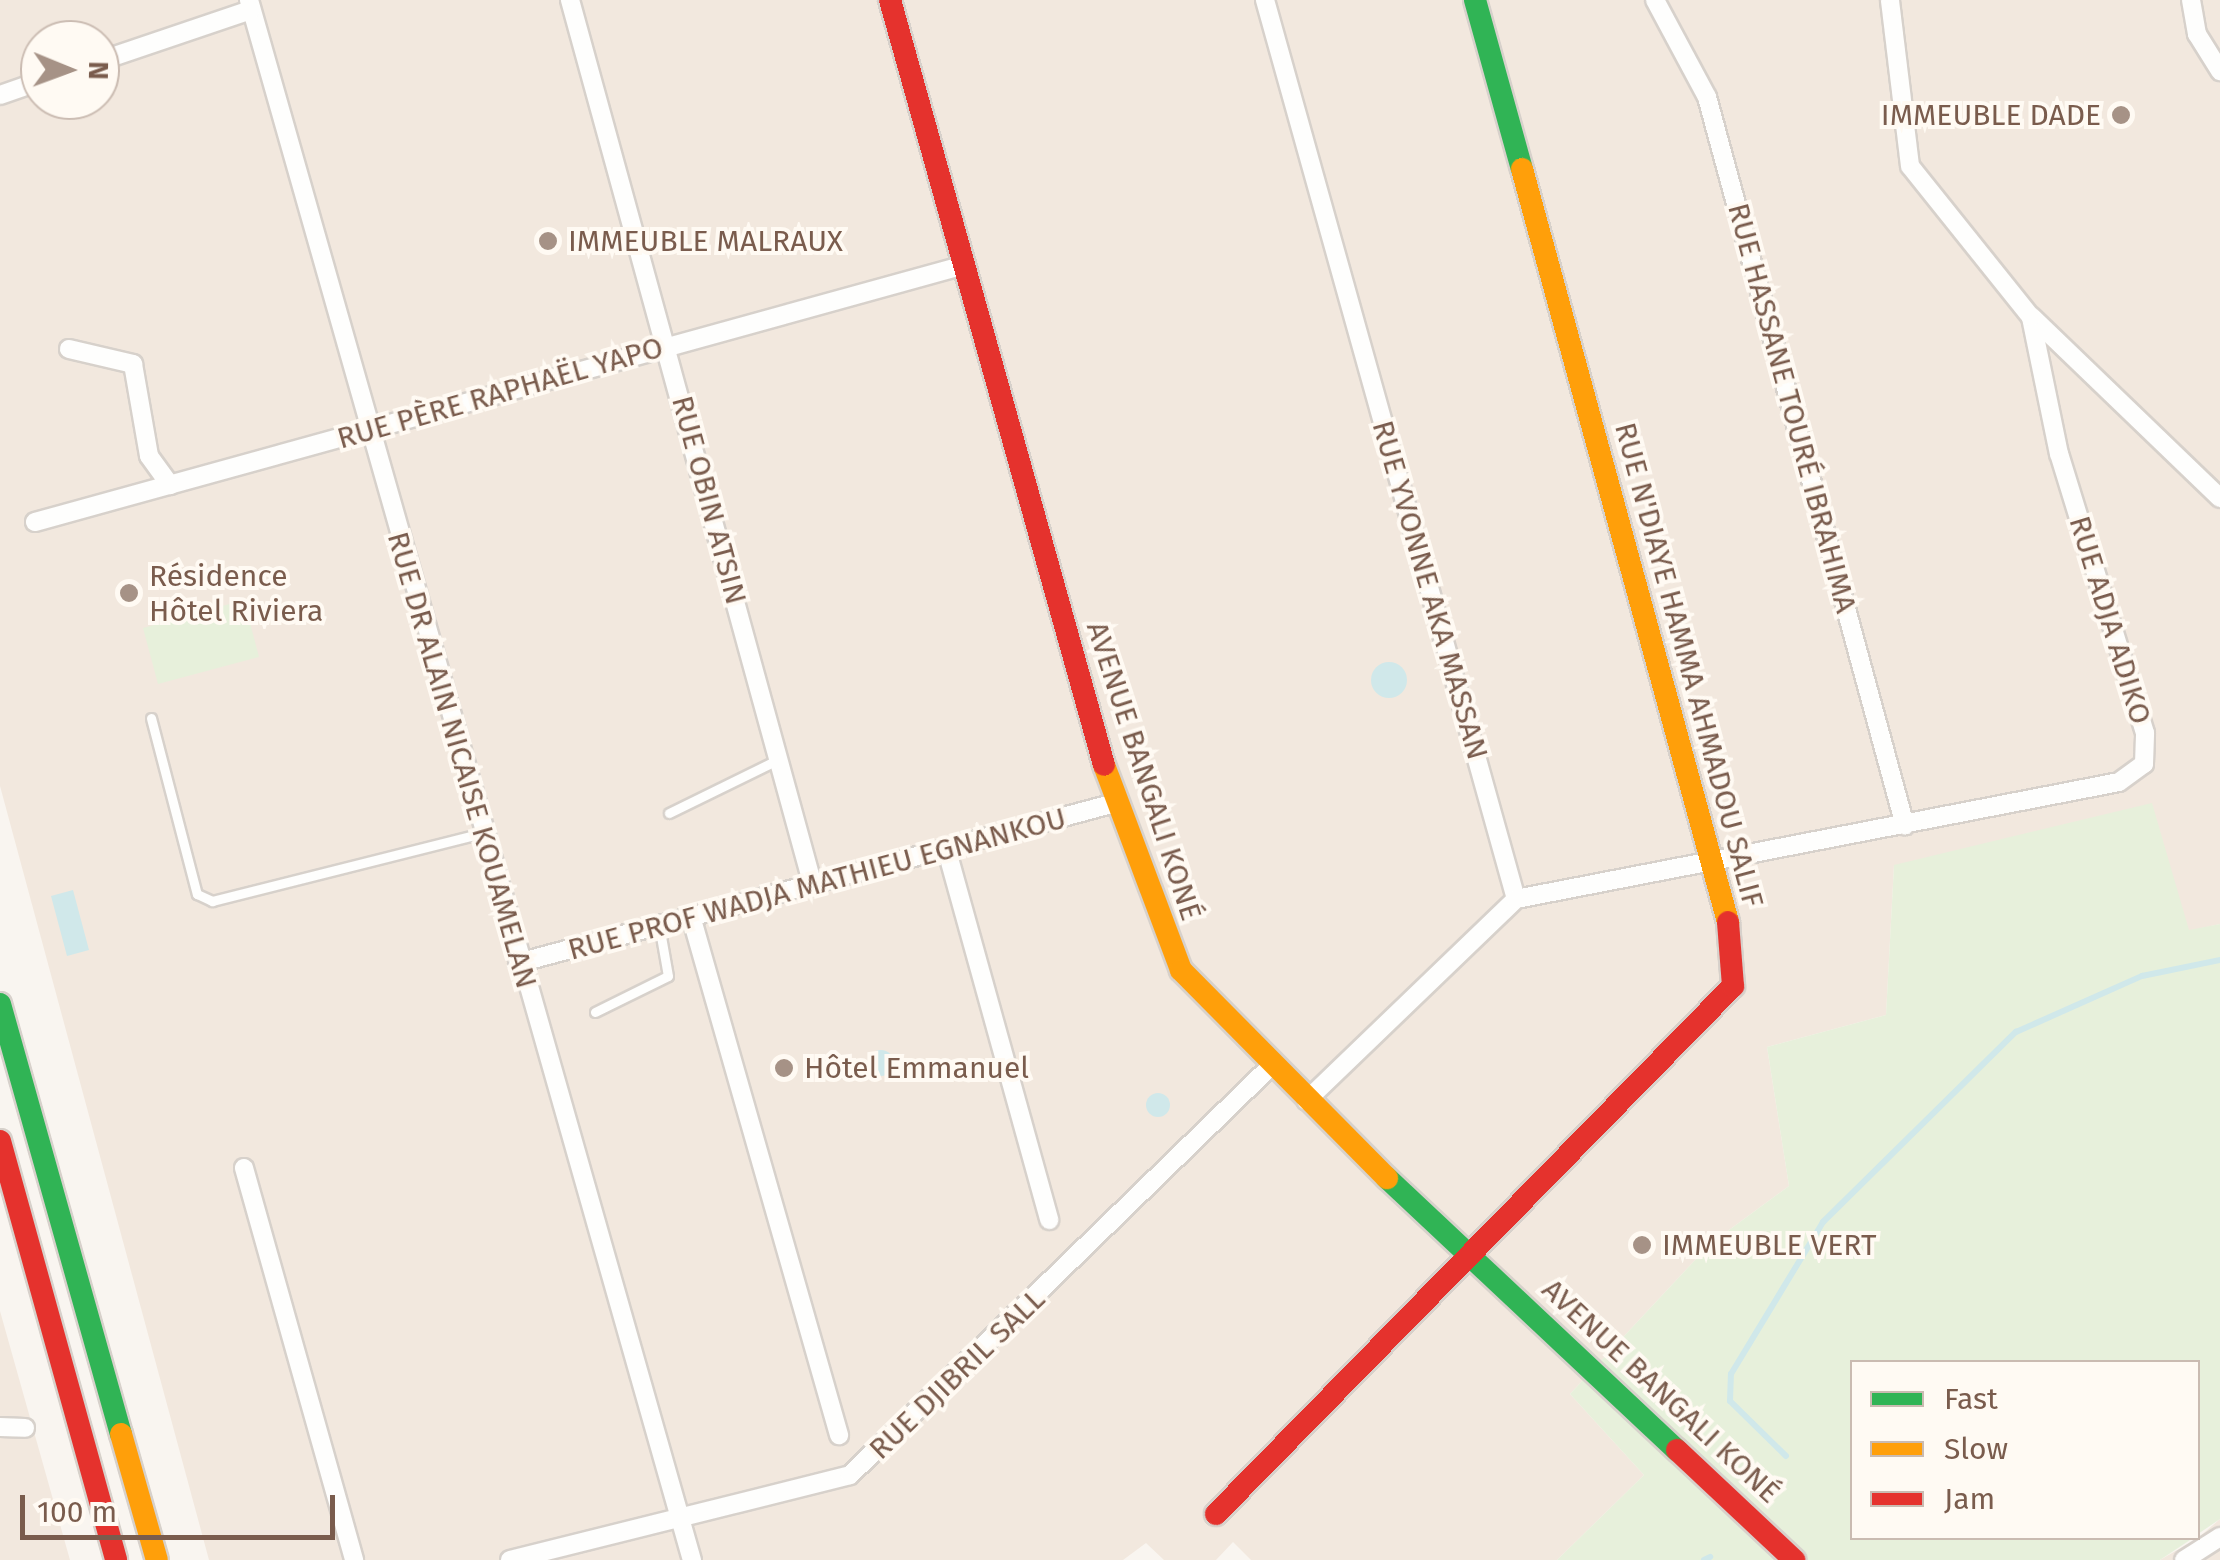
<!DOCTYPE html>
<meta charset="utf-8">
<style>
body{margin:0}
#map{position:relative;width:2220px;height:1560px;overflow:hidden;background:#f9f5f0;font-family:"Fira Sans",sans-serif}
div>[style]{position:absolute}
.residential>*{inset:0;background:#f2e8de}
.green>*{inset:0;background:#e7f0db}
.water>*{inset:0;background:#d0e8ea}
.round{border-radius:50%}
.stream>*{height:6px;margin:-3px;padding:0 3px;transform-origin:3px;border-radius:3px;background:#d0e8ea}
.roads{filter:drop-shadow(2px 0 #d7d1cb) drop-shadow(-2px 0 #d7d1cb) drop-shadow(0 2px #d7d1cb) drop-shadow(0 -2px #d7d1cb)}
.lane>*{height:9px;margin:-4.5px;padding:0 4.5px;transform-origin:4.5px;border-radius:4.5px;background:#fefefd}
.street>*{height:18px;margin:-9px;padding:0 9px;transform-origin:9px;border-radius:9px;background:#fefefd}
.fast>*{height:22px;margin:-11px;padding:0 11px;transform-origin:11px;border-radius:11px;background:#30b455}
.slow>*{height:22px;margin:-11px;padding:0 11px;transform-origin:11px;border-radius:11px;background:#ff9f0a}
.jam>*{height:22px;margin:-11px;padding:0 11px;transform-origin:11px;border-radius:11px;background:#e5322d}
.dots>*{width:28px;height:28px;translate:-50% -50%;box-sizing:border-box;border:5px solid #fffaf3;border-radius:50%}
span{translate:-50% -50%;white-space:nowrap;text-align:center;line-height:1.15;-webkit-text-stroke:8px #fffaf3;paint-order:stroke}
.poi-label{font-size:30px;color:#7a5c4d}
.right{translate:-100% -50%;text-align:right}
.left{translate:0 -50%;text-align:left}
.street-label{font-size:30px;color:#7a5c4d}
.legend{position:absolute;left:1850px;top:1360px;width:350px;height:180px;box-sizing:border-box;background:#fffaf3;border:2px solid #cabbb1;margin:0;padding:12px 18px;list-style:none;font-size:30px;color:#7a5c4d}
.legend li{display:flex;align-items:center;gap:20px;height:50px}
.legend b{width:50px;border:2px solid #cabbb1}
.north{position:absolute;left:20px;top:20px;width:100px;height:100px;box-sizing:border-box;background:#fffaf3;border:2px solid #cabbb1;border-radius:50%;rotate:91deg;font-size:28px;font-weight:700;line-height:40px;text-align:center;color:#7a5c4d}
.north::after{content:'';display:block;margin:auto;width:35px;height:45px;background:#a69286;clip-path:polygon(50% 0,100% 100%,50% 72%,0 100%)}
.scale{position:absolute;left:20px;top:1495px;width:315px;height:45px;box-sizing:border-box;border:5px solid #7a5c4d;border-top:0;padding-left:12px;font-size:30px;line-height:35px;white-space:nowrap;color:#7a5c4d;-webkit-text-stroke:8px #fffaf3;paint-order:stroke}
</style>
<div id="map">
<div class="residential">
<div style="clip-path:polygon(evenodd,0 0,2220px 0,2220px 924px,2189px 931px,1894px 865px,1886px 1015px,1767px 1047px,1789px 1186px,1710px 1244px,1570px 1394px,1644px 1475px,1557px 1560px,1251px 1560px,1233px 1542px,1216px 1560px,1164px 1560px,1146px 1543px,1123px 1560px,209px 1560px,0 786px,0 0,40px 40px,100px 40px,100px 100px,40px 100px,40px 40px)"></div>
<div style="clip-path:polygon(0 1311px,70px 1560px,0 1560px)"></div>
<div style="clip-path:polygon(2220px 1519px,2220px 1560px,2160px 1560px,2198px 1538px)"></div>
</div>
<div class="green">
<div style="clip-path:polygon(244px 600px,259px 657px,158px 684px,143px 628px)"></div>
<div style="clip-path:polygon(2152px 803px,2189px 930px,2220px 924px,2220px 1519px,2198px 1534px,2198px 1362px,1852px 1362px,1852px 1538px,2193px 1538px,2160px 1560px,1557px 1560px,1644px 1475px,1570px 1394px,1710px 1244px,1789px 1186px,1767px 1047px,1886px 1015px,1894px 865px)"></div>
</div>
<div class="water">
<div class="round" style="left:1371px;top:662px;width:36px;height:36px"></div>
<div style="clip-path:polygon(73px 890px,89px 950px,67px 956px,51px 896px)"></div>
<div class="round" style="left:868px;top:1050px;width:26px;height:26px"></div>
<div class="round" style="left:1146px;top:1093px;width:24px;height:24px"></div>
</div>
<div class="stream">
<div style="left:1786px;top:1456px;width:78px;rotate:-135.5deg"></div>
<div style="left:1730px;top:1401px;width:27px;rotate:-88deg"></div>
<div style="left:1731px;top:1374px;width:178px;rotate:-58.8deg"></div>
<div style="left:1823px;top:1222px;width:271px;rotate:-44.6deg"></div>
<div style="left:2016px;top:1032px;width:138px;rotate:-24deg"></div>
<div style="left:2142px;top:976px;width:80px;rotate:-11.6deg"></div>
<div style="left:1704px;top:1560px;width:7px;rotate:-27deg"></div>
</div>
<div class="roads">
<div class="lane">
<div style="left:151px;top:718px;width:182px;rotate:75.4deg"></div>
<div style="left:197px;top:894px;width:17px;rotate:25deg"></div>
<div style="left:212px;top:901px;width:278px;rotate:-14.1deg"></div>
<div style="left:669px;top:813px;width:123px;rotate:-26.1deg"></div>
<div style="left:595px;top:1012px;width:81px;rotate:-26.3deg"></div>
<div style="left:668px;top:976px;width:52px;rotate:-100deg"></div>
</div>
<div class="street">
<div style="left:249px;top:0;width:1622px;rotate:74.15deg"></div>
<div style="left:570px;top:0;width:919px;rotate:74.66deg"></div>
<div style="left:1265px;top:0;width:933px;rotate:74.4deg"></div>
<div style="left:1516px;top:899px;width:291px;rotate:136.1deg"></div>
<div style="left:1655px;top:0;width:110px;rotate:61.8deg"></div>
<div style="left:1707px;top:97px;width:755px;rotate:74.8deg"></div>
<div style="left:2191px;top:0;width:35px;rotate:80deg"></div>
<div style="left:2197px;top:34px;width:44px;rotate:58.1deg"></div>
<div style="left:100px;top:61px;width:159px;rotate:-18.7deg"></div>
<div style="left:0;top:95px;width:42px;rotate:-19.3deg"></div>
<div style="left:2032px;top:317px;width:261px;rotate:43.9deg"></div>
<div style="left:69px;top:349px;width:66px;rotate:13.2deg"></div>
<div style="left:133px;top:364px;width:93px;rotate:80.1deg"></div>
<div style="left:149px;top:456px;width:36px;rotate:54deg"></div>
<div style="left:35px;top:522px;width:965px;rotate:-15.45deg"></div>
<div style="left:947px;top:851px;width:383px;rotate:74.5deg"></div>
<div style="left:1516px;top:899px;width:614px;rotate:-10.98deg"></div>
<div style="left:2119px;top:782px;width:31px;rotate:-36deg"></div>
<div style="left:2144px;top:764px;width:31px;rotate:-88deg"></div>
<div style="left:2145px;top:733px;width:292px;rotate:-107.1deg"></div>
<div style="left:2059px;top:454px;width:140px;rotate:-101.6deg"></div>
<div style="left:2031px;top:317px;width:193px;rotate:-128.7deg"></div>
<div style="left:1910px;top:166px;width:167px;rotate:-96.9deg"></div>
<div style="left:691px;top:916px;width:540px;rotate:74.08deg"></div>
<div style="left:518px;top:963px;width:618px;rotate:-15deg"></div>
<div style="left:244px;top:1168px;width:407px;rotate:74.3deg"></div>
<div style="left:0;top:1427px;width:25px;rotate:2deg"></div>
<div style="left:510px;top:1560px;width:350px;rotate:-14deg"></div>
<div style="left:850px;top:1475px;width:587px;rotate:-44.17deg"></div>
<div style="left:2184px;top:1560px;width:43px;rotate:-32.6deg"></div>
</div>
<div class="fast">
<div style="left:1475px;top:0;width:175px;rotate:74.5deg"></div>
<div style="left:0;top:1004px;width:447px;rotate:74.3deg"></div>
<div style="left:1387px;top:1178px;width:398px;rotate:43.2deg"></div>
</div>
<div class="slow">
<div style="left:1522px;top:169px;width:781px;rotate:74.7deg"></div>
<div style="left:1104px;top:765px;width:219px;rotate:69.4deg"></div>
<div style="left:1181px;top:970px;width:293px;rotate:45.3deg"></div>
<div style="left:121px;top:1434px;width:131px;rotate:74.1deg"></div>
</div>
<div class="jam">
<div style="left:890px;top:0;width:794px;rotate:74.37deg"></div>
<div style="left:0;top:1141px;width:435px;rotate:74.5deg"></div>
<div style="left:1677px;top:1450px;width:161px;rotate:43.2deg"></div>
<div style="left:1216px;top:1514px;width:739px;rotate:-45.6deg"></div>
<div style="left:1733px;top:986px;width:64px;rotate:-94.5deg"></div>
</div>
</div>
<div class="dots">
<div style="left:2121px;top:115px;background:#a69286"></div>
<div style="left:548px;top:241px;background:#a69286"></div>
<div style="left:129px;top:593px;background:#a69286"></div>
<div style="left:784px;top:1068px;background:#a69286"></div>
<div style="left:1642px;top:1245px;background:#a69286"></div>
</div>
<div class="poi-label">
<span class="right" style="left:2101px;top:115px">IMMEUBLE DADE</span>
<span class="left" style="left:568px;top:241px">IMMEUBLE MALRAUX</span>
<span class="left" style="left:149px;top:593px">Résidence<br>Hôtel Riviera</span>
<span class="left" style="left:804px;top:1068px">Hôtel Emmanuel</span>
<span class="left" style="left:1662px;top:1245px">IMMEUBLE VERT</span>
</div>
<div class="street-label">
<span style="left:500px;top:393px;rotate:-16deg">RUE PÈRE RAPHAËL YAPO</span>
<span style="left:1792px;top:408px;rotate:75deg">RUE HASSANE TOURÉ IBRAHIMA</span>
<span style="left:709px;top:500px;rotate:75deg">RUE OBIN ATSIN</span>
<span style="left:1430px;top:590px;rotate:74deg">RUE YVONNE AKA MASSAN</span>
<span style="left:2110px;top:620px;rotate:73deg">RUE ADJA ADIKO</span>
<span style="left:1689px;top:665px;rotate:75deg">RUE N'DIAYE HAMMA AHMADOU SALIF</span>
<span style="left:462px;top:760px;rotate:74deg">RUE DR ALAIN NICAISE KOUAMELAN</span>
<span style="left:1144px;top:771px;rotate:72deg">AVENUE BANGALI KONÉ</span>
<span style="left:817px;top:884px;rotate:-15deg">RUE PROF WADJA MATHIEU EGNANKOU</span>
<span style="left:957px;top:1374px;rotate:-44deg">RUE DJIBRIL SALL</span>
<span style="left:1661px;top:1391px;rotate:43deg">AVENUE BANGALI KONÉ</span>
</div>
<ul class="legend">
<li><b style="height:12px;background:#30b455"></b>Fast</li>
<li><b style="height:12px;background:#ff9f0a"></b>Slow</li>
<li><b style="height:12px;background:#e5322d"></b>Jam</li>
</ul>
<div class="north">N</div>
<div class="scale">100 m</div>
</div>
